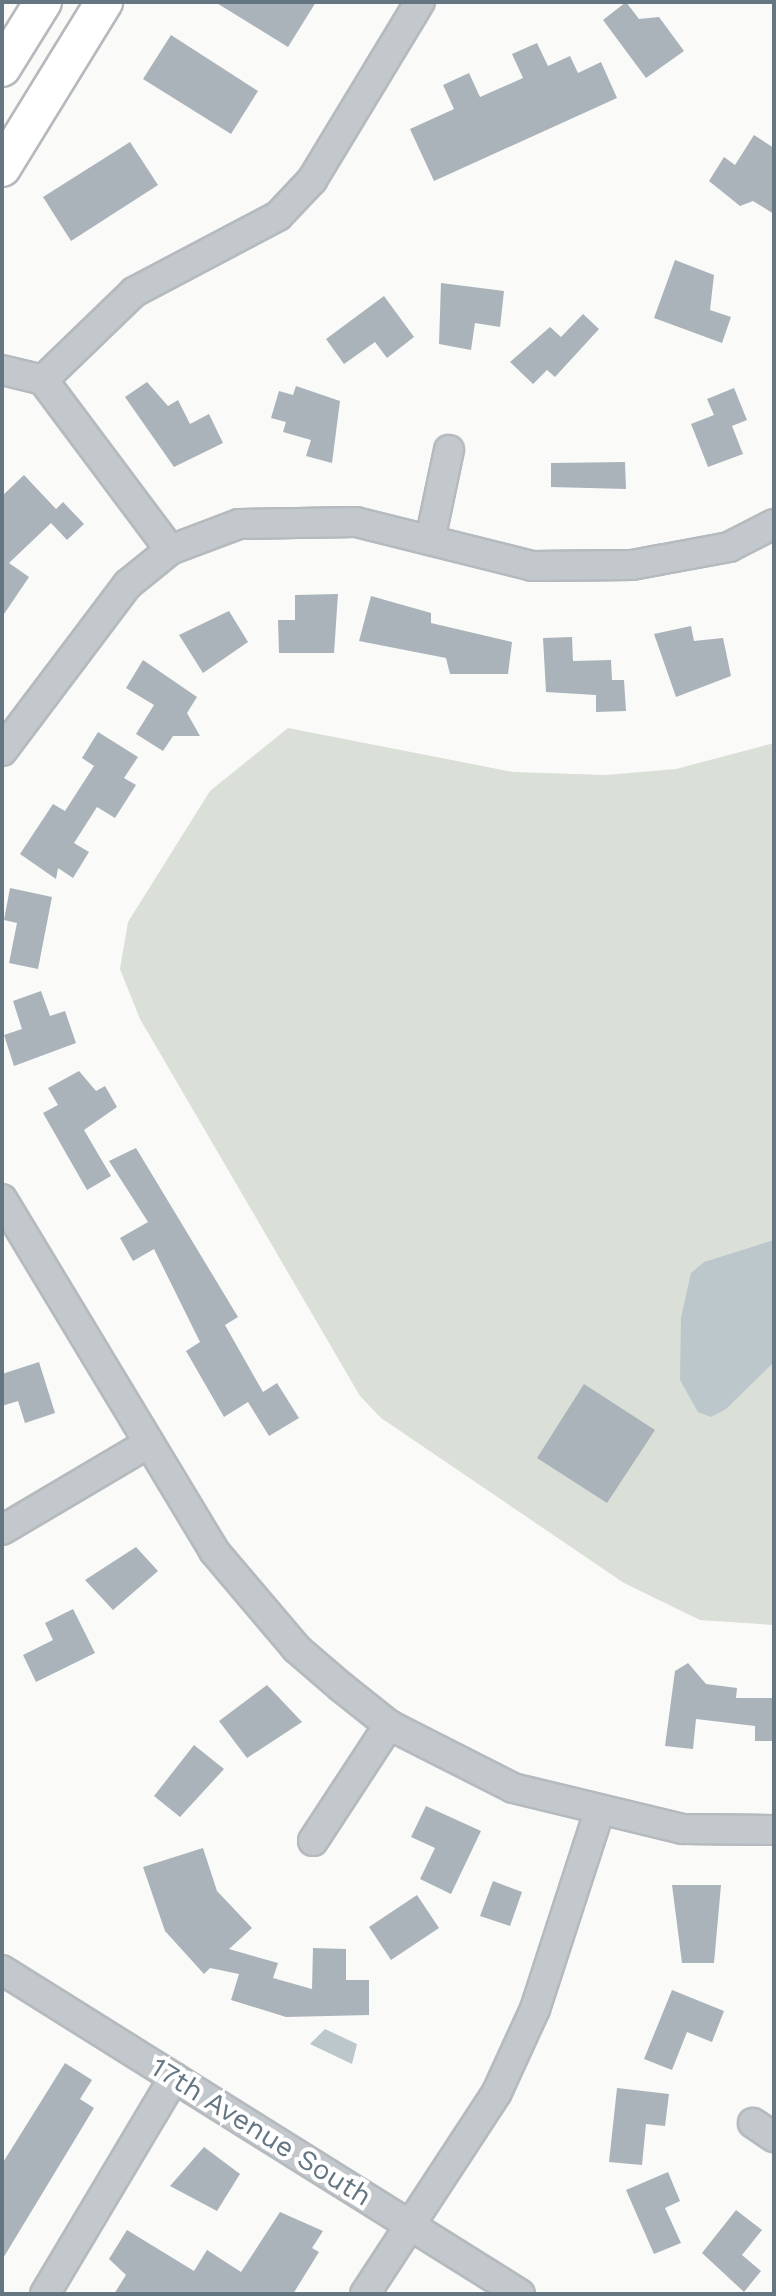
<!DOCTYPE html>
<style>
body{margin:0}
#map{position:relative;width:776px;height:2296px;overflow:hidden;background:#fafaf8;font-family:"Work Sans",sans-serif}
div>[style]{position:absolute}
.green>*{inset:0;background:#dadfd7}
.water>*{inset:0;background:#bbc7cb}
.building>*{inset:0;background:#aab3b9}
.roads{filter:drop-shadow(2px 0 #b5babe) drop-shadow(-2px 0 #b5babe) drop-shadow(0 2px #b5babe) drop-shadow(0 -2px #b5babe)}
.minor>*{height:28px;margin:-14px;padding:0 14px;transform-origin:14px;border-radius:14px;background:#c3c8cc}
.major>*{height:36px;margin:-18px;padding:0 18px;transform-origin:18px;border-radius:18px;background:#fff}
span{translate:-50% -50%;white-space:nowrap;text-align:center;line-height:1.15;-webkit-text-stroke:8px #fff;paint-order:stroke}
.street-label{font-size:28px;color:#657683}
.frame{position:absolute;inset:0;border:4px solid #657683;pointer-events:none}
</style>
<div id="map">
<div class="green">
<div style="clip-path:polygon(288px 728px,513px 772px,606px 775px,676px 769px,774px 743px,774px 1625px,700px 1620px,624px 1583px,381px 1418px,360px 1396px,140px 1019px,120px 969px,128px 922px,210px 791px)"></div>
</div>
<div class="water">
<div style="clip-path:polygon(774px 1240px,774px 1362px,726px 1409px,711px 1417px,698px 1412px,680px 1380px,681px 1318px,691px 1273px,704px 1262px)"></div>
<div style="clip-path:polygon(325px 2029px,357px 2044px,352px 2064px,310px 2044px)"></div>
</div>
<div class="building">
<div style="clip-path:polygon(215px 2px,316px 2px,288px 47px)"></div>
<div style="clip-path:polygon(626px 2px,639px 19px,659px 17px,684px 51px,646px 78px,603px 20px)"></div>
<div style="clip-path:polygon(171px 35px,258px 91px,231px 134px,143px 79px)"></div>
<div style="clip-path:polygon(537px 43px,548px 66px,570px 56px,578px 73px,601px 62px,617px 98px,434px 181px,410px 129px,454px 109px,443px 85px,469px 73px,480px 97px,523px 78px,512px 54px)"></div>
<div style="clip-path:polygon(754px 135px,774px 148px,774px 214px,753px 201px,740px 206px,709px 181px,724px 157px,735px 165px)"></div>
<div style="clip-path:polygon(130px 142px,158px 185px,71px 241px,43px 197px)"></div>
<div style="clip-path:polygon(675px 260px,714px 275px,710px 310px,731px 317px,722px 343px,654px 318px)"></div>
<div style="clip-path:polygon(441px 283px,504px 291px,500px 327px,475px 323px,471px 350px,439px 344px)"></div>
<div style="clip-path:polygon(384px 296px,414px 337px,387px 358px,375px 342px,344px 364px,326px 339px)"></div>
<div style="clip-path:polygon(583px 314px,599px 329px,555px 377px,547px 370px,533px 384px,510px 362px,550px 327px,561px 337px)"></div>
<div style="clip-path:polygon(147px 382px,168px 406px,178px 400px,190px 424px,209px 414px,223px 443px,174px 467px,125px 397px)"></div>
<div style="clip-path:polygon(296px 386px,340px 401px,332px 463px,306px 456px,311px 440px,283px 432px,286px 422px,271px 418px,279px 391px,293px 395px)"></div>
<div style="clip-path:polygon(734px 388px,747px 420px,732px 426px,743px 454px,708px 467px,691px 424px,714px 415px,707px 399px)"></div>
<div style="clip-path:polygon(625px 462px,626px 489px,551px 487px,551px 463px)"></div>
<div style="clip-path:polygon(24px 475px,56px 509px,63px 502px,84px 524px,67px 540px,51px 523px,9px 563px,29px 577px,2px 617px,2px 496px)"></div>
<div style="clip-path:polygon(338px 594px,334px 653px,279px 653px,278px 620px,295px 620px,295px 595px)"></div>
<div style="clip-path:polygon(371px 596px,431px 613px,431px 623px,512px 642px,508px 674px,450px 674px,446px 658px,359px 641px)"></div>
<div style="clip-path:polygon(229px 611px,248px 642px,203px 673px,179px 635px)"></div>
<div style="clip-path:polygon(691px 626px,694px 641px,723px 638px,731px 676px,676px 697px,654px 634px)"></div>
<div style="clip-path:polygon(572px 637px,573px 661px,611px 660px,612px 680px,624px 680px,626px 711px,596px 712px,596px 695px,546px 692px,543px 638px)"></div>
<div style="clip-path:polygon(143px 660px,197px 697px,187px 713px,200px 736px,173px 736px,163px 751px,136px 734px,154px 705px,126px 688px)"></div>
<div style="clip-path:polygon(98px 732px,138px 757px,124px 778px,136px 785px,115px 818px,97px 807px,74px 843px,89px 852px,73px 878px,58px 868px,56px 879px,20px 854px,53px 804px,65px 811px,94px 766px,82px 758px)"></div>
<div style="clip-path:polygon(10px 888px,52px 897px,38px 969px,9px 963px,17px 923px,4px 920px)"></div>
<div style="clip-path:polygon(41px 991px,50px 1016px,65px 1011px,76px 1043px,14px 1066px,4px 1035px,22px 1029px,13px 1001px)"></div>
<div style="clip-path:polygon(79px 1071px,96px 1091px,105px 1086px,117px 1107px,84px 1130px,111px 1176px,87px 1190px,43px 1113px,58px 1105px,48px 1088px)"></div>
<div style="clip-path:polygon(136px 1148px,238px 1317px,225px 1325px,263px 1392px,277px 1383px,299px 1418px,269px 1436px,248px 1402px,224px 1417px,186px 1351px,200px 1342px,154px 1249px,133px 1261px,120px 1238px,148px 1222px,109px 1161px)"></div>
<div style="clip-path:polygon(39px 1362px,55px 1413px,25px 1423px,18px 1401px,2px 1406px,2px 1374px)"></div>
<div style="clip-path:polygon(584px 1384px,655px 1430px,607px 1503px,537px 1458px)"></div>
<div style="clip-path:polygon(136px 1547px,158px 1571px,113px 1610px,85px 1580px)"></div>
<div style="clip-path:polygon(73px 1609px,95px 1653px,36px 1682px,23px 1655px,53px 1640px,45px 1623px)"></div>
<div style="clip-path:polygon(688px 1663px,706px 1684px,737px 1688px,736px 1698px,774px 1698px,774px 1741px,755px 1741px,755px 1726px,696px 1719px,693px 1749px,665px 1746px,675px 1671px)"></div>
<div style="clip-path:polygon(267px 1685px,302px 1722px,247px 1758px,219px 1721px)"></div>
<div style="clip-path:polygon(194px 1745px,224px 1769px,180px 1817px,154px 1796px)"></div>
<div style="clip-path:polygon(426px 1806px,481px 1831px,451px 1894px,420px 1879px,435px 1848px,411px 1837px)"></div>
<div style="clip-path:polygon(203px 1848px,217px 1891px,252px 1928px,229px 1949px,278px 1963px,273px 1978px,312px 1989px,313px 1948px,346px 1949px,346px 1980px,369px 1980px,369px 2015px,286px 2017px,231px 2000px,239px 1974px,210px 1968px,204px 1974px,165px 1931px,143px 1867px)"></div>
<div style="clip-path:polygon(493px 1881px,522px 1892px,510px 1926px,480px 1916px)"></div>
<div style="clip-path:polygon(672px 1885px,721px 1885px,714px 1963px,682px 1963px)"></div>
<div style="clip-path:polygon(417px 1895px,439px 1928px,391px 1960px,369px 1927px)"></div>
<div style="clip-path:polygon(672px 1990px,724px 2011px,712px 2042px,687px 2032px,672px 2070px,644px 2059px)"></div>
<div style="clip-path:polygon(65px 2063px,92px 2080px,80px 2099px,94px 2108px,2px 2260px,2px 2164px)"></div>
<div style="clip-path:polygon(617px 2088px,669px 2094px,665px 2126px,646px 2124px,642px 2165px,609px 2162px)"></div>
<div style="clip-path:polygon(204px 2147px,240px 2174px,217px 2211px,170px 2186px)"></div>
<div style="clip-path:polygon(668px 2172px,680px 2201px,665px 2208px,681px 2243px,654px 2254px,626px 2190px)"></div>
<div style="clip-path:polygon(736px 2210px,762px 2230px,742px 2255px,761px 2271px,744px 2292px,702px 2253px)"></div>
<div style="clip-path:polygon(280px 2212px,323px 2231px,312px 2248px,319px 2252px,293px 2294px,114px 2294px,126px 2275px,109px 2259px,127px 2230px,194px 2271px,207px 2250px,241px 2272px)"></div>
</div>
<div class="roads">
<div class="minor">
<div style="left:2px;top:370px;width:42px;rotate:13.7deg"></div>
<div style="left:43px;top:380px;width:212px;rotate:53.2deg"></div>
<div style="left:43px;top:380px;width:127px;rotate:-44deg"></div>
<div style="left:134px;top:292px;width:163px;rotate:-27.8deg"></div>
<div style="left:278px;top:216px;width:50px;rotate:-46.6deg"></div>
<div style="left:312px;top:180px;width:208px;rotate:-58.8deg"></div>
<div style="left:430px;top:540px;width:92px;rotate:-78.1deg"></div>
<div style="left:2px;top:751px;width:209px;rotate:-53deg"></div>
<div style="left:128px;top:584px;width:54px;rotate:-39deg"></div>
<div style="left:170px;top:550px;width:74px;rotate:-20.6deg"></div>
<div style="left:239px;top:524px;width:117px;rotate:-1deg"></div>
<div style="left:356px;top:522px;width:181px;rotate:14deg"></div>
<div style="left:532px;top:566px;width:100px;rotate:-0.6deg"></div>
<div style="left:632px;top:565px;width:99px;rotate:-10.5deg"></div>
<div style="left:729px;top:547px;width:51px;rotate:-27.1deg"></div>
<div style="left:2px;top:1199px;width:411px;rotate:58.9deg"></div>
<div style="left:214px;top:1551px;width:128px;rotate:49.7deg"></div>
<div style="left:297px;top:1649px;width:57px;rotate:40.7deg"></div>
<div style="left:340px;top:1686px;width:63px;rotate:38.5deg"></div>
<div style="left:389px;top:1725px;width:139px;rotate:26.9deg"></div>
<div style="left:513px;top:1788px;width:175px;rotate:13.6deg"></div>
<div style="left:683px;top:1829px;width:91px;rotate:0.6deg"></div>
<div style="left:2px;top:1530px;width:167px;rotate:-30.6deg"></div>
<div style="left:313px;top:1841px;width:139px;rotate:-56.8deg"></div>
<div style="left:2px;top:1970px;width:611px;rotate:32.03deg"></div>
<div style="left:753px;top:2123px;width:25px;rotate:34deg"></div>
<div style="left:45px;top:2294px;width:252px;rotate:-59.2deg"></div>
<div style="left:365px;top:2294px;width:241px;rotate:-56.8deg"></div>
<div style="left:497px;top:2092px;width:91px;rotate:-65.4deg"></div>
<div style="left:535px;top:2009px;width:207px;rotate:-72deg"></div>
</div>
<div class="major">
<div style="left:2px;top:68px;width:78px;rotate:-58.2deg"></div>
<div style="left:2px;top:168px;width:195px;rotate:-58.4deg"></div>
</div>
</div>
<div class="street-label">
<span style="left:261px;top:2132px;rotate:32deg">17th Avenue South</span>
</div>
<div class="frame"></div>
</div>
